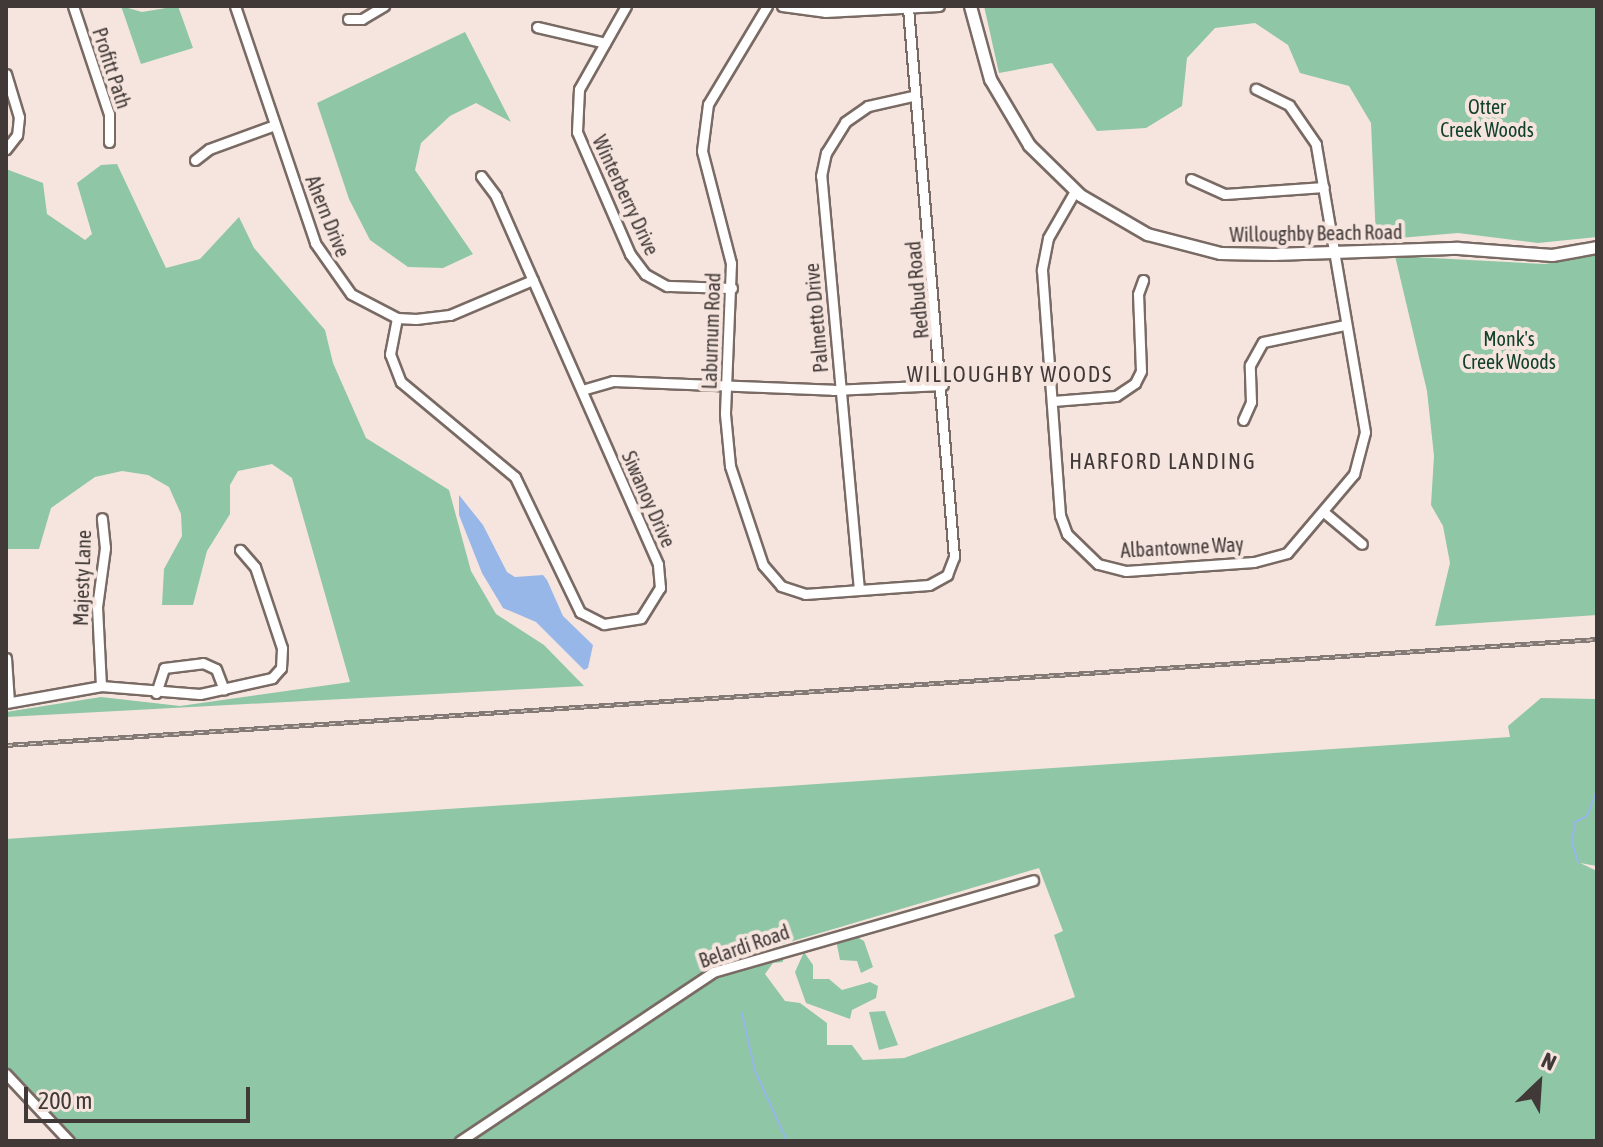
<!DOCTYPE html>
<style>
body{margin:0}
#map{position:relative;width:1603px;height:1147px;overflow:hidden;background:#f6e5de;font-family:"Asap Condensed",sans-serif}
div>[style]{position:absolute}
.green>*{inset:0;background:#8ec6a6}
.water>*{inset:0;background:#98b7e9}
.stream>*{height:2px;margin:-1px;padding:0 1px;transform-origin:1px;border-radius:1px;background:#98b7e9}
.roads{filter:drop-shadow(2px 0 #796a64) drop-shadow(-2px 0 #796a64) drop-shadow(0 2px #796a64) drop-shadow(0 -2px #796a64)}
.minor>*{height:9px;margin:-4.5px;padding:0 4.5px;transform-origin:4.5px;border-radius:4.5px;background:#fff}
.tertiary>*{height:11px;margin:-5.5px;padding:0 5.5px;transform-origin:5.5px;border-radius:5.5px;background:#fff}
.rail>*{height:5px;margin-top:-2.5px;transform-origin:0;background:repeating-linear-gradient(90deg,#f6e5de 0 6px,#837975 0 12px);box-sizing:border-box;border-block:2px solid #837975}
span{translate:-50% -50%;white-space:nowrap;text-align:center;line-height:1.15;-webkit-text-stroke:8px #f6e5de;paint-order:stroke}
.street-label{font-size:20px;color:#403937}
.park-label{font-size:20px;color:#11412b}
.neighbourhood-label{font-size:22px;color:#403937;letter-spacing:2px}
.frame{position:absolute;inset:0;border:8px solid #403937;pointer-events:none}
.north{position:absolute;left:1499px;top:1043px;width:80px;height:80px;-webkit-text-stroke:6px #f6e5de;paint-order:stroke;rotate:25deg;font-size:22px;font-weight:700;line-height:32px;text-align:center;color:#403937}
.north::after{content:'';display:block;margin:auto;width:28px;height:36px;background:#403937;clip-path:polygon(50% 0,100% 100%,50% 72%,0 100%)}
.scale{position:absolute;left:24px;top:1087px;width:226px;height:36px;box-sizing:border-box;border:4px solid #403937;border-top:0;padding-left:10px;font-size:24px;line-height:28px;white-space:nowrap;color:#403937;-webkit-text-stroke:6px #f6e5de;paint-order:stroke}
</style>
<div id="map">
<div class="green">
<div style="clip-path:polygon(121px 6px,142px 12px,178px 6px,193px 48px,141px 64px)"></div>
<div style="clip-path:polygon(984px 6px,1597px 6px,1597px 237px,1538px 243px,1458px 233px,1376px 240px,1371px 123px,1349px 86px,1300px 73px,1288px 45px,1255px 23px,1215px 28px,1187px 58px,1182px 106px,1146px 128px,1097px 131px,1052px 63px,999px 73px)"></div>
<div style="clip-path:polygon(465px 32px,511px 122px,476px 103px,450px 116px,421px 143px,415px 170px,473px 254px,443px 268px,408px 267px,370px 240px,349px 199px,317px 103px)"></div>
<div style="clip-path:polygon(117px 164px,166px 268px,200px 259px,239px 217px,254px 248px,325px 330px,333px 363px,366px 438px,449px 490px,471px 571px,496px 614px,544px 645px,584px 686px,6px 717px,6px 712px,101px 697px,180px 706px,350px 682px,292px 478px,272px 464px,238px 471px,230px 485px,230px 514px,207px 551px,193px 605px,162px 605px,164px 569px,182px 536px,181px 514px,169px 487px,148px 475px,122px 471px,95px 477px,51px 508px,39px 549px,6px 549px,6px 169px,43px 183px,47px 214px,85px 240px,92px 234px,77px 183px,101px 165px)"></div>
<div style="clip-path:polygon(1597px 254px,1597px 615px,1435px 626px,1450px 563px,1443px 526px,1431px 505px,1434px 456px,1427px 391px,1395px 256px,1545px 264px)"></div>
<div style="clip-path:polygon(evenodd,1541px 698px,1597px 699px,1597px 866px,1580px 863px,1597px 871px,1597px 1141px,69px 1141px,6px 1074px,6px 839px,1510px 737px,1508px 726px,1541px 698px,1039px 868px,1063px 931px,1054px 935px,1075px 997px,904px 1058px,863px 1060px,852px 1045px,827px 1045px,827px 1023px,800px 1003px,785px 1001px,765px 974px,773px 963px,783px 962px,783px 955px,726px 969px,726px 961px,1039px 868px)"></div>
<div style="clip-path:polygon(855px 936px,864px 941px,873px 967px,861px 973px,857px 961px,840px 960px,836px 940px)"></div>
<div style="clip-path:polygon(804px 952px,813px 965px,813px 979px,829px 979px,842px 990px,870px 982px,878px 986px,876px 998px,852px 1010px,850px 1019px,806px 1003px,795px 972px)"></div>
<div style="clip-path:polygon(885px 1011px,898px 1045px,879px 1050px,869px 1012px)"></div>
</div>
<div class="water">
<div style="clip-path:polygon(459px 495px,483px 525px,507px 572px,515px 577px,543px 575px,547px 580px,563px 616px,593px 645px,588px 668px,584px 670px,536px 622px,503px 608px,482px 573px,459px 515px)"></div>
</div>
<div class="stream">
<div style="left:1578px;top:862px;width:21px;rotate:-107deg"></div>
<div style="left:1572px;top:842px;width:20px;rotate:-81deg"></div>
<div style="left:1575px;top:822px;width:13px;rotate:-27deg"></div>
<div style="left:1587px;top:816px;width:28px;rotate:-69deg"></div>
<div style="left:742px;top:1013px;width:59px;rotate:77.4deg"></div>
<div style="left:755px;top:1071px;width:77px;rotate:65.4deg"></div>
</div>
<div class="roads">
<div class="minor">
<div style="left:73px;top:6px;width:114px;rotate:71.6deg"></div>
<div style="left:109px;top:114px;width:28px;rotate:90deg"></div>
<div style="left:235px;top:6px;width:250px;rotate:71.3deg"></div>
<div style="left:315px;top:243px;width:62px;rotate:54.8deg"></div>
<div style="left:351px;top:294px;width:52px;rotate:27.6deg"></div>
<div style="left:397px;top:318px;width:19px;rotate:3deg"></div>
<div style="left:416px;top:319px;width:34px;rotate:-7deg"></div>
<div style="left:450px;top:315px;width:90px;rotate:-22.9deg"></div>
<div style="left:626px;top:6px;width:95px;rotate:119.5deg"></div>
<div style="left:579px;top:89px;width:43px;rotate:92.7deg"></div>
<div style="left:577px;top:132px;width:133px;rotate:66.5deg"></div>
<div style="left:630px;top:254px;width:25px;rotate:53deg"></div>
<div style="left:645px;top:274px;width:25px;rotate:29deg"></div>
<div style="left:667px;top:286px;width:65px;rotate:1.8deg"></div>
<div style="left:767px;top:6px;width:114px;rotate:121deg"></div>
<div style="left:708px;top:104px;width:47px;rotate:97.3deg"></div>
<div style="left:702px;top:151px;width:116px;rotate:75.5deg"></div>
<div style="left:731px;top:263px;width:151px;rotate:92.3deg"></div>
<div style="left:725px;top:414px;width:52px;rotate:84.5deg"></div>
<div style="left:730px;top:466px;width:104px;rotate:71.6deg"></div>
<div style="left:763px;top:565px;width:28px;rotate:49deg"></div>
<div style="left:781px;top:586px;width:25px;rotate:18deg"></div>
<div style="left:805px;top:594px;width:124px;rotate:-4.2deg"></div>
<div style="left:929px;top:585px;width:21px;rotate:-29deg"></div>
<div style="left:947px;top:575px;width:19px;rotate:-69deg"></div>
<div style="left:954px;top:557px;width:551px;rotate:-94.79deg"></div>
<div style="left:782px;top:6px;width:43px;rotate:7.9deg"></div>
<div style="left:825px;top:12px;width:114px;rotate:-3deg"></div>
<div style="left:348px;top:19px;width:14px"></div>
<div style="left:362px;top:19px;width:26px;rotate:-31deg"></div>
<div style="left:537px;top:27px;width:70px;rotate:13.2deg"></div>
<div style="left:6px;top:74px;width:45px;rotate:73.2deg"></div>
<div style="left:19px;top:117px;width:18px;rotate:96deg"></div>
<div style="left:17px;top:135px;width:18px;rotate:128deg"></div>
<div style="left:195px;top:160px;width:18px;rotate:-38deg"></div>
<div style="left:209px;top:149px;width:70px;rotate:-20deg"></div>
<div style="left:1191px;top:179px;width:37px;rotate:24deg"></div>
<div style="left:1225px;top:194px;width:99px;rotate:-4deg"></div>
<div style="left:1075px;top:191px;width:54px;rotate:119.9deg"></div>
<div style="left:1048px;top:238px;width:33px;rotate:101deg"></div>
<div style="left:1042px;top:270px;width:246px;rotate:85.8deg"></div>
<div style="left:1060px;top:515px;width:20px;rotate:70deg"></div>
<div style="left:1067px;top:534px;width:43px;rotate:44.1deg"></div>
<div style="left:1098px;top:564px;width:29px;rotate:14deg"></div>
<div style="left:1126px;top:571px;width:128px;rotate:-4deg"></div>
<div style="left:1254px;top:562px;width:34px;rotate:-15deg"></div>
<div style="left:1287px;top:553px;width:104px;rotate:-49.7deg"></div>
<div style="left:1354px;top:474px;width:43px;rotate:-75.3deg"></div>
<div style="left:1365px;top:432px;width:292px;rotate:-99.7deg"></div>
<div style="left:1316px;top:144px;width:47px;rotate:-124.7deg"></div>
<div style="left:1289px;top:105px;width:37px;rotate:-154deg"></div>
<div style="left:397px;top:318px;width:37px;rotate:101deg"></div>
<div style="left:390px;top:354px;width:30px;rotate:69deg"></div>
<div style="left:401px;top:382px;width:148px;rotate:39.8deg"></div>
<div style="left:515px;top:477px;width:150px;rotate:64.3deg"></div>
<div style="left:580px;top:612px;width:27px;rotate:27deg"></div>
<div style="left:604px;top:624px;width:37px;rotate:-9deg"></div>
<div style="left:641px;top:618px;width:36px;rotate:-58deg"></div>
<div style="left:660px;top:588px;width:24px;rotate:-95deg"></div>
<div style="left:658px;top:564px;width:402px;rotate:-113.8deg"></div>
<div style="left:496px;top:196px;width:25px;rotate:-127deg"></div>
<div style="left:582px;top:390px;width:32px;rotate:-16deg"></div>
<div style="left:613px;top:381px;width:220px;rotate:2.3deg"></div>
<div style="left:833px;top:390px;width:110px;rotate:-2.6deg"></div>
<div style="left:1053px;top:401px;width:63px;rotate:-4.5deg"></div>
<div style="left:1116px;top:396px;width:23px;rotate:-34deg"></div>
<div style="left:1135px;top:383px;width:13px;rotate:-63deg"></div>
<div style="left:1141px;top:371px;width:77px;rotate:-92.2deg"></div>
<div style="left:1138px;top:294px;width:15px;rotate:-70deg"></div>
<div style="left:1243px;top:420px;width:20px;rotate:-66deg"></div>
<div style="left:1251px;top:402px;width:37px;rotate:-92deg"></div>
<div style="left:1250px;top:365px;width:26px;rotate:-61deg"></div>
<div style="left:1263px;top:342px;width:84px;rotate:-11.7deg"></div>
<div style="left:1325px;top:513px;width:48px;rotate:40deg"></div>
<div style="left:859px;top:590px;width:416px;rotate:-95.2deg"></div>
<div style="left:821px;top:176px;width:24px;rotate:-78deg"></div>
<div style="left:826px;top:153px;width:36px;rotate:-58deg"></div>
<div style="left:845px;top:122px;width:28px;rotate:-35deg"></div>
<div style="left:868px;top:106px;width:45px;rotate:-12.8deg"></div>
<div style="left:6px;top:658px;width:44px;rotate:86.1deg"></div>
<div style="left:101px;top:686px;width:79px;rotate:-92.9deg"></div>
<div style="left:97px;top:607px;width:60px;rotate:-82.3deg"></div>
<div style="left:105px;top:548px;width:30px;rotate:-96deg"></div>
<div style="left:156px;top:693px;width:26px;rotate:-72deg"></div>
<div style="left:164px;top:668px;width:39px;rotate:-7deg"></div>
<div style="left:203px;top:663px;width:14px;rotate:25deg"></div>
<div style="left:216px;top:669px;width:22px;rotate:69deg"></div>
<div style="left:6px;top:703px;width:97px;rotate:-10.1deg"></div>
<div style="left:101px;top:686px;width:99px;rotate:4.6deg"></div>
<div style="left:200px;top:694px;width:74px;rotate:-12.5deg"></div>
<div style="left:272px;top:678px;width:13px;rotate:-48deg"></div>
<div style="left:281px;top:668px;width:20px;rotate:-87deg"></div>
<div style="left:282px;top:648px;width:85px;rotate:-108.4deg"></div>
<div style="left:255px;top:567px;width:23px;rotate:-131deg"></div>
<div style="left:6px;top:1074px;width:92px;rotate:46.8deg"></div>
<div style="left:460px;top:1141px;width:304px;rotate:-33.7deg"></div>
<div style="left:713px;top:972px;width:333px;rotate:-16deg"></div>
</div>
<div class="tertiary">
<div style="left:970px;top:6px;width:76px;rotate:74.7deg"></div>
<div style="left:990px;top:79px;width:77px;rotate:59.4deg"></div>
<div style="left:1029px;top:145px;width:71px;rotate:44.4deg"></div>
<div style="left:1080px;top:195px;width:78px;rotate:30.2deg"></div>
<div style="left:1147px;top:234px;width:75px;rotate:14.6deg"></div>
<div style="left:1220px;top:253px;width:53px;rotate:1.1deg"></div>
<div style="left:1273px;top:254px;width:185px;rotate:-1.9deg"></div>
<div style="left:1458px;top:248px;width:94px;rotate:4.3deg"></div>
<div style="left:1552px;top:255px;width:46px;rotate:-10.1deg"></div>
</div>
</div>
<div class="rail">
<div style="left:6px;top:745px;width:1595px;rotate:-3.81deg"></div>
</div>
<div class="street-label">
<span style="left:112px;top:68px;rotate:72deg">Profitt Path</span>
<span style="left:626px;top:195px;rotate:65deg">Winterberry Drive</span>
<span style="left:328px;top:216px;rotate:68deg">Ahern Drive</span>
<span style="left:1316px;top:233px;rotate:-1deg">Willoughby Beach Road</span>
<span style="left:917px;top:290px;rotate:-95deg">Redbud Road</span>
<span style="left:816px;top:318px;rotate:-95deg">Palmetto Drive</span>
<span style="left:711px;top:331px;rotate:-88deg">Laburnum Road</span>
<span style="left:649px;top:499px;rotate:66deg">Siwanoy Drive</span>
<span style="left:1182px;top:547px;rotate:-3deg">Albantowne Way</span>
<span style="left:82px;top:578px;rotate:-88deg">Majesty Lane</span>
<span style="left:744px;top:946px;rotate:-19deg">Belardi Road</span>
</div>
<div class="park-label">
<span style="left:1487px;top:118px">Otter<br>Creek Woods</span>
<span style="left:1509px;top:350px">Monk's<br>Creek Woods</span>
</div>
<div class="neighbourhood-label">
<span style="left:1010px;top:375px">WILLOUGHBY WOODS</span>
<span style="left:1163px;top:462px">HARFORD LANDING</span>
</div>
<div class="frame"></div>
<div class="north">N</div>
<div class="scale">200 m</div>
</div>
